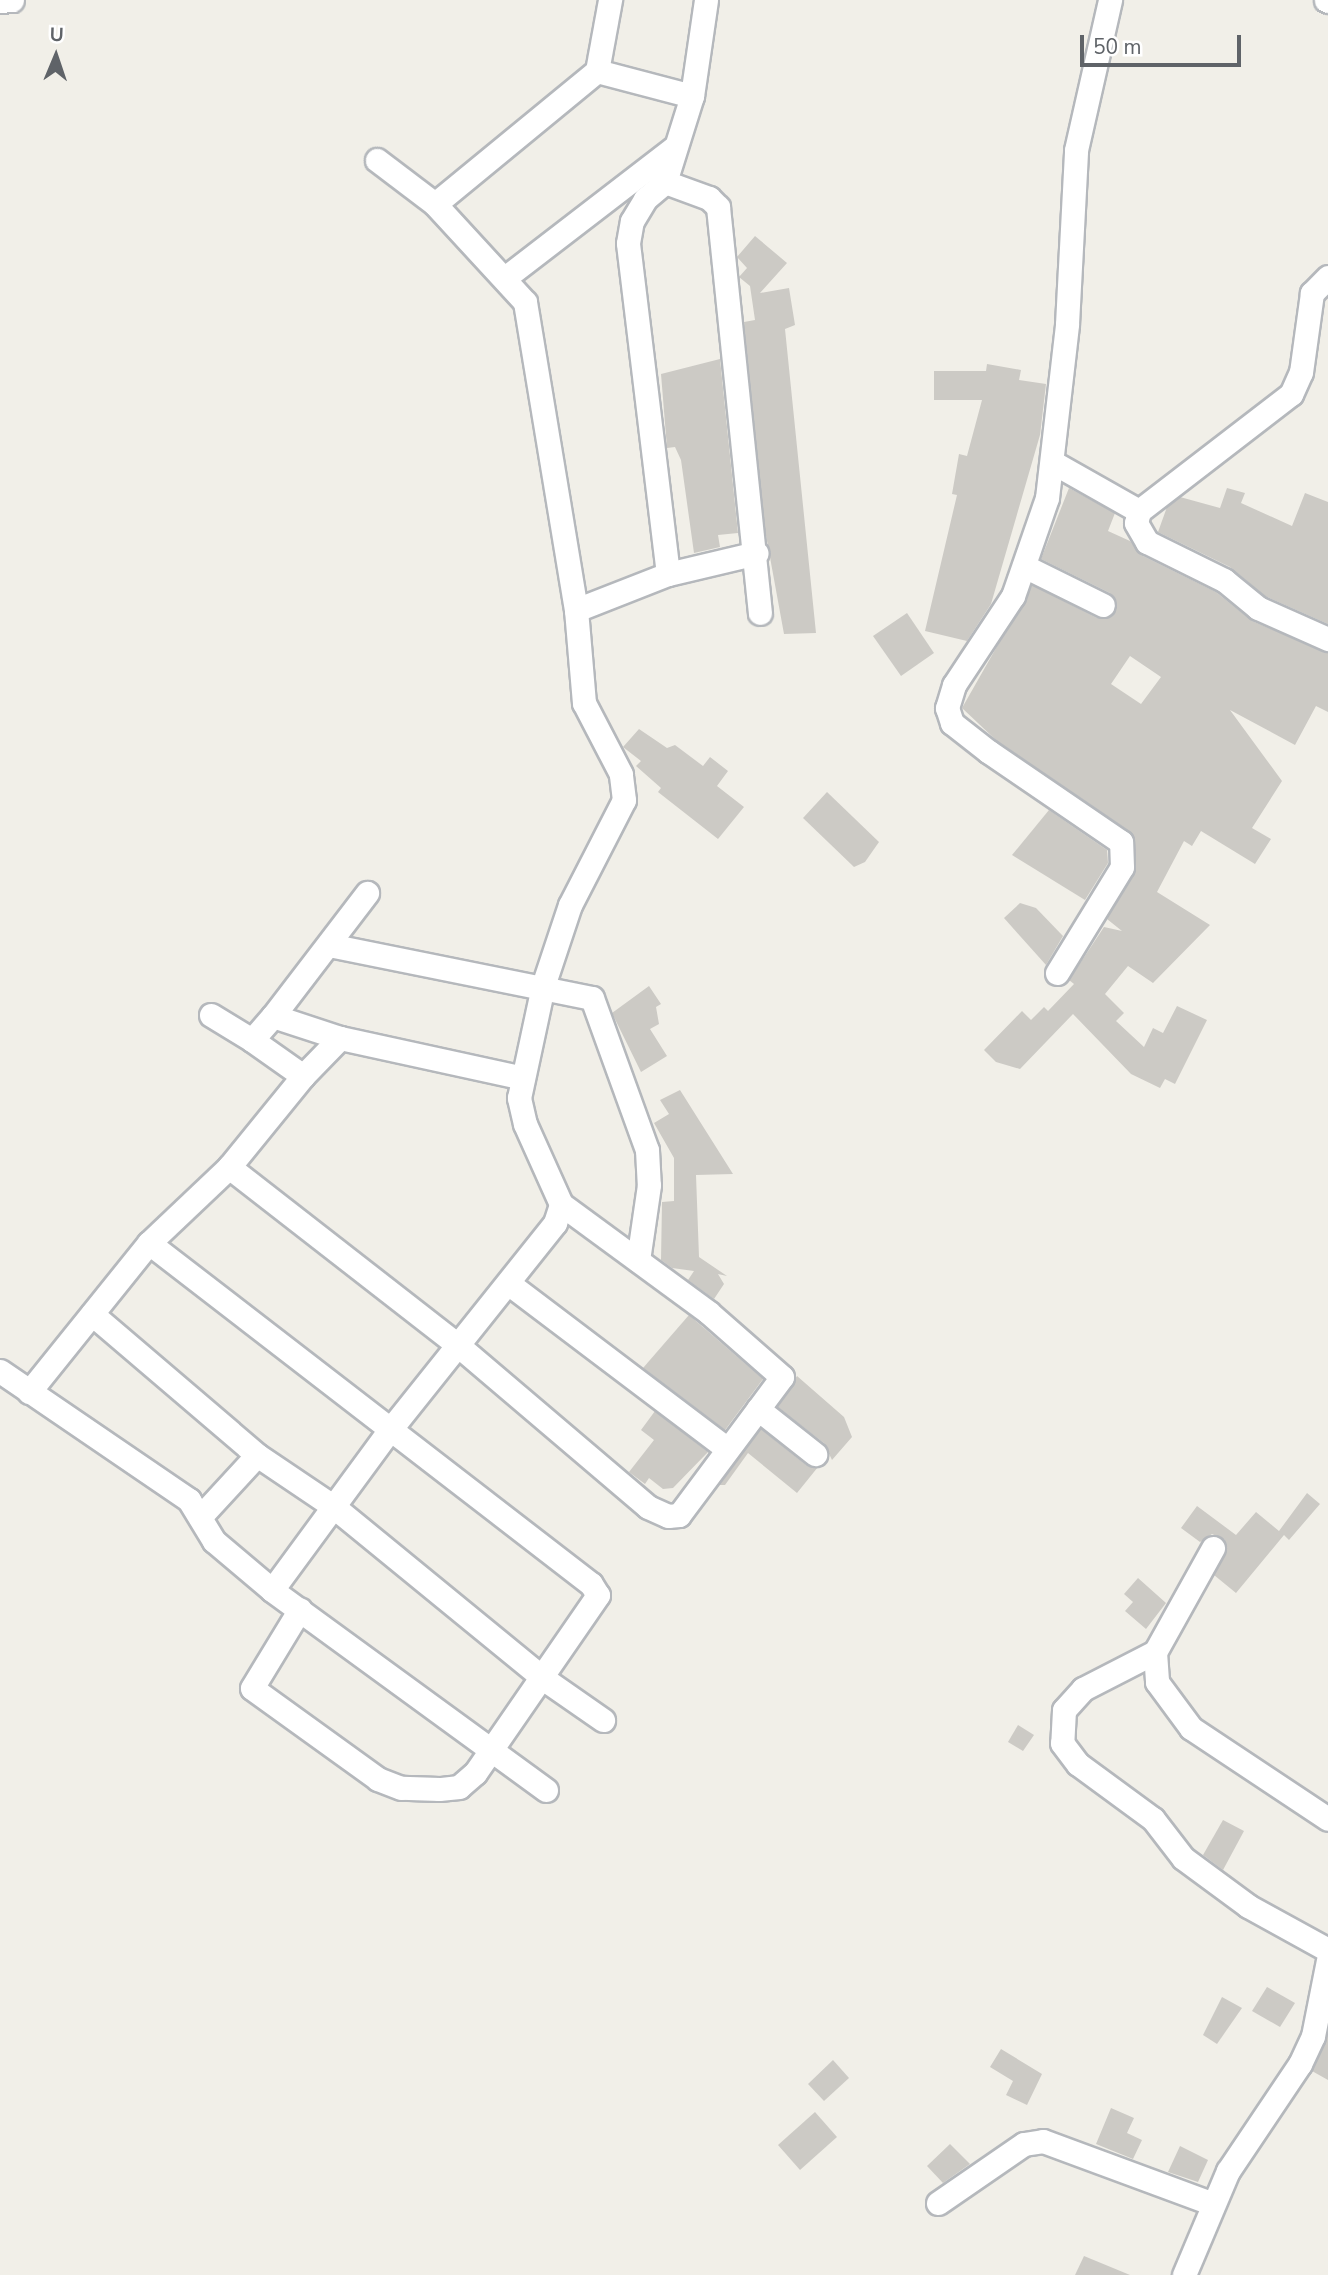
<!DOCTYPE html>
<style>
body{margin:0}
#map{position:relative;width:1328px;height:2275px;overflow:hidden;background:#f1efe8;font-family:"Nunito Sans",sans-serif}
div>[style]{position:absolute}
.building>*{inset:0;background:#cccac5}
.roads{filter:drop-shadow(2px 0 #b5b8bc) drop-shadow(-2px 0 #b5b8bc) drop-shadow(0 2px #b5b8bc) drop-shadow(0 -2px #b5b8bc)}
.minor>*{height:23px;margin:-11.5px;padding:0 11.5px;transform-origin:11.5px;border-radius:11.5px;background:#fff}
span{translate:-50% -50%;white-space:nowrap;text-align:center;line-height:1.15;-webkit-text-stroke:5px #fff;paint-order:stroke}
.north{position:absolute;left:21px;top:21px;width:70px;height:70px;-webkit-text-stroke:5px #fff;paint-order:stroke;rotate:2deg;font-size:19px;font-weight:700;line-height:28px;text-align:center;color:#5f6368}
.north::after{content:'';display:block;margin:auto;width:24px;height:32px;background:#5f6368;clip-path:polygon(50% 0,100% 100%,50% 72%,0 100%)}
.scale{position:absolute;left:1080px;top:35px;width:161px;height:32px;box-sizing:border-box;border:4px solid #5f6368;border-top:0;padding-left:9px;font-size:21px;line-height:24px;white-space:nowrap;color:#5f6368;-webkit-text-stroke:5px #fff;paint-order:stroke}
</style>
<div id="map">
<div class="building">
<div style="clip-path:polygon(755px 236px,787px 263px,760px 293px,789px 288px,795px 325px,785px 329px,816px 633px,784px 634px,765px 530px,744px 322px,755px 320px,750px 286px,739px 277px,747px 268px,737px 257px)"></div>
<div style="clip-path:polygon(720px 359px,738px 533px,718px 535px,720px 547px,694px 553px,681px 460px,675px 447px,667px 448px,661px 374px)"></div>
<div style="clip-path:polygon(987px 364px,1021px 370px,1019px 380px,1046px 384px,1040px 435px,991px 604px,967px 641px,925px 631px,957px 495px,952px 494px,959px 454px,967px 456px,982px 400px,934px 400px,934px 371px,986px 371px)"></div>
<div style="clip-path:polygon(evenodd,1069px 488px,1115px 513px,1108px 531px,1130px 541px,1141px 555px,1216px 592px,1252px 621px,1328px 653px,1328px 712px,1316px 706px,1295px 745px,1230px 710px,1282px 781px,1252px 828px,1271px 839px,1255px 864px,1201px 831px,1192px 846px,1184px 841px,1157px 892px,1210px 925px,1153px 983px,1128px 966px,1105px 994px,1124px 1013px,1116px 1021px,1144px 1047px,1153px 1028px,1163px 1033px,1177px 1006px,1207px 1020px,1175px 1084px,1165px 1079px,1160px 1088px,1131px 1074px,1073px 1014px,1020px 1069px,996px 1062px,984px 1050px,1022px 1011px,1031px 1020px,1044px 1007px,1048px 1011px,1074px 984px,1069px 980px,1104px 927px,1122px 931px,1107px 919px,1136px 867px,1129px 831px,997px 741px,962px 708px,1032px 585px,1097px 618px,1116px 611px,1110px 593px,1041px 559px,1069px 488px,1130px 656px,1161px 677px,1141px 704px,1111px 684px,1130px 656px)"></div>
<div style="clip-path:polygon(1227px 488px,1245px 493px,1241px 503px,1292px 526px,1305px 493px,1328px 502px,1328px 624px,1265px 596px,1230px 567px,1158px 532px,1167px 507px,1180px 497px,1220px 508px)"></div>
<div style="clip-path:polygon(907px 613px,934px 653px,901px 676px,873px 636px)"></div>
<div style="clip-path:polygon(639px 729px,667px 748px,675px 745px,703px 766px,710px 757px,728px 771px,717px 786px,744px 807px,718px 839px,658px 792px,661px 788px,636px 766px,641px 761px,623px 747px)"></div>
<div style="clip-path:polygon(827px 792px,879px 842px,865px 862px,854px 867px,803px 818px)"></div>
<div style="clip-path:polygon(1049px 810px,1107px 850px,1108px 863px,1085px 900px,1012px 855px)"></div>
<div style="clip-path:polygon(1020px 903px,1036px 908px,1063px 936px,1046px 965px,1004px 918px)"></div>
<div style="clip-path:polygon(649px 986px,661px 1004px,656px 1007px,659px 1024px,650px 1029px,667px 1056px,641px 1072px,612px 1013px)"></div>
<div style="clip-path:polygon(680px 1090px,733px 1174px,696px 1175px,699px 1257px,727px 1276px,718px 1274px,724px 1284px,714px 1299px,688px 1280px,694px 1271px,672px 1268px,661px 1260px,662px 1202px,674px 1201px,674px 1158px,654px 1123px,669px 1114px,660px 1100px)"></div>
<div style="clip-path:polygon(689px 1315px,763px 1379px,725px 1430px,643px 1368px)"></div>
<div style="clip-path:polygon(797px 1376px,844px 1417px,852px 1437px,832px 1460px,824px 1443px,777px 1407px)"></div>
<div style="clip-path:polygon(655px 1411px,708px 1452px,673px 1488px,663px 1489px,649px 1478px,645px 1484px,629px 1472px,654px 1440px,641px 1430px)"></div>
<div style="clip-path:polygon(761px 1429px,806px 1465px,818px 1467px,797px 1493px,748px 1453px,725px 1485px,719px 1485px)"></div>
<div style="clip-path:polygon(1307px 1493px,1320px 1504px,1289px 1540px,1284px 1535px,1236px 1593px,1214px 1575px,1225px 1554px,1225px 1540px,1212px 1534px,1200px 1542px,1181px 1528px,1197px 1506px,1236px 1535px,1256px 1512px,1279px 1531px)"></div>
<div style="clip-path:polygon(1138px 1578px,1166px 1603px,1146px 1629px,1125px 1611px,1133px 1602px,1124px 1594px)"></div>
<div style="clip-path:polygon(1018px 1725px,1034px 1735px,1023px 1751px,1008px 1742px)"></div>
<div style="clip-path:polygon(1223px 1820px,1244px 1831px,1223px 1870px,1203px 1855px)"></div>
<div style="clip-path:polygon(1267px 1987px,1295px 2003px,1280px 2027px,1252px 2011px)"></div>
<div style="clip-path:polygon(1222px 1997px,1242px 2008px,1217px 2044px,1203px 2035px)"></div>
<div style="clip-path:polygon(1328px 2032px,1328px 2080px,1312px 2071px)"></div>
<div style="clip-path:polygon(1001px 2049px,1042px 2074px,1027px 2105px,1006px 2095px,1013px 2081px,990px 2067px)"></div>
<div style="clip-path:polygon(833px 2060px,849px 2078px,824px 2101px,808px 2084px)"></div>
<div style="clip-path:polygon(1111px 2108px,1134px 2118px,1127px 2133px,1142px 2140px,1133px 2159px,1096px 2144px)"></div>
<div style="clip-path:polygon(815px 2112px,837px 2137px,800px 2170px,778px 2145px)"></div>
<div style="clip-path:polygon(950px 2144px,970px 2164px,943px 2183px,927px 2166px)"></div>
<div style="clip-path:polygon(1180px 2146px,1208px 2160px,1198px 2182px,1168px 2172px)"></div>
<div style="clip-path:polygon(1084px 2256px,1130px 2275px,1075px 2275px)"></div>
</div>
<div class="roads">
<div class="minor">
<div style="left:1326px;top:0;width:2px;rotate:27deg"></div>
<div style="left:0;top:1px;width:12px;rotate:-5deg"></div>
<div style="left:597px;top:71px;width:98px;rotate:14.7deg"></div>
<div style="left:377px;top:160px;width:73px;rotate:37.2deg"></div>
<div style="left:665px;top:182px;width:47px;rotate:20deg"></div>
<div style="left:709px;top:198px;width:13px;rotate:45deg"></div>
<div style="left:718px;top:207px;width:408px;rotate:84.1deg"></div>
<div style="left:506px;top:277px;width:213px;rotate:-37.6deg"></div>
<div style="left:1328px;top:277px;width:23px;rotate:135deg"></div>
<div style="left:1312px;top:293px;width:80px;rotate:97.9deg"></div>
<div style="left:1301px;top:372px;width:24px;rotate:114deg"></div>
<div style="left:1291px;top:394px;width:192px;rotate:142.4deg"></div>
<div style="left:1139px;top:511px;width:12px;rotate:104deg"></div>
<div style="left:1136px;top:523px;width:22px;rotate:60deg"></div>
<div style="left:1147px;top:542px;width:86px;rotate:26.3deg"></div>
<div style="left:1224px;top:580px;width:44px;rotate:39.5deg"></div>
<div style="left:1258px;top:608px;width:77px;rotate:23.9deg"></div>
<div style="left:1054px;top:463px;width:98px;rotate:29.5deg"></div>
<div style="left:1024px;top:566px;width:88px;rotate:26.3deg"></div>
<div style="left:668px;top:574px;width:333px;rotate:-96.9deg"></div>
<div style="left:628px;top:243px;width:22px;rotate:-80deg"></div>
<div style="left:632px;top:221px;width:26px;rotate:-59deg"></div>
<div style="left:645px;top:199px;width:26px;rotate:-40deg"></div>
<div style="left:665px;top:182px;width:90px;rotate:-72.6deg"></div>
<div style="left:692px;top:96px;width:97px;rotate:-81.7deg"></div>
<div style="left:576px;top:610px;width:99px;rotate:-21.4deg"></div>
<div style="left:668px;top:574px;width:91px;rotate:-13.3deg"></div>
<div style="left:329px;top:945px;width:268px;rotate:11.4deg"></div>
<div style="left:592px;top:998px;width:162px;rotate:70.1deg"></div>
<div style="left:647px;top:1150px;width:35px;rotate:87deg"></div>
<div style="left:649px;top:1185px;width:76px;rotate:98.3deg"></div>
<div style="left:1057px;top:973px;width:124px;rotate:-58.5deg"></div>
<div style="left:1122px;top:867px;width:25px;rotate:-92deg"></div>
<div style="left:1121px;top:842px;width:160px;rotate:-145.7deg"></div>
<div style="left:989px;top:752px;width:47px;rotate:-141.9deg"></div>
<div style="left:952px;top:723px;width:16px;rotate:-108deg"></div>
<div style="left:947px;top:708px;width:24px;rotate:-73deg"></div>
<div style="left:954px;top:685px;width:107px;rotate:-56.5deg"></div>
<div style="left:1013px;top:596px;width:104px;rotate:-70.9deg"></div>
<div style="left:1047px;top:498px;width:175px;rotate:-83.4deg"></div>
<div style="left:1067px;top:324px;width:174px;rotate:-87deg"></div>
<div style="left:1076px;top:150px;width:154px;rotate:-77.2deg"></div>
<div style="left:211px;top:1015px;width:48px;rotate:31.4deg"></div>
<div style="left:273px;top:1016px;width:155px;rotate:-52.6deg"></div>
<div style="left:303px;top:1076px;width:53px;rotate:-45.8deg"></div>
<div style="left:229px;top:1167px;width:293px;rotate:37.9deg"></div>
<div style="left:460px;top:1347px;width:247px;rotate:40.4deg"></div>
<div style="left:648px;top:1507px;width:22px;rotate:24deg"></div>
<div style="left:668px;top:1516px;width:11px;rotate:-5deg"></div>
<div style="left:679px;top:1515px;width:172px;rotate:-53.3deg"></div>
<div style="left:782px;top:1377px;width:98px;rotate:-138.7deg"></div>
<div style="left:708px;top:1312px;width:182px;rotate:-143.7deg"></div>
<div style="left:149px;top:1243px;width:558px;rotate:37.65deg"></div>
<div style="left:591px;top:1584px;width:13px;rotate:58deg"></div>
<div style="left:598px;top:1595px;width:216px;rotate:124.6deg"></div>
<div style="left:475px;top:1773px;width:21px;rotate:139deg"></div>
<div style="left:459px;top:1787px;width:20px;rotate:174deg"></div>
<div style="left:439px;top:1789px;width:38px;rotate:-178deg"></div>
<div style="left:401px;top:1788px;width:25px;rotate:-159deg"></div>
<div style="left:378px;top:1779px;width:155px;rotate:-144.2deg"></div>
<div style="left:252px;top:1688px;width:92px;rotate:-58.7deg"></div>
<div style="left:508px;top:1283px;width:272px;rotate:37.1deg"></div>
<div style="left:92px;top:1314px;width:217px;rotate:40.5deg"></div>
<div style="left:257px;top:1455px;width:93px;rotate:34deg"></div>
<div style="left:334px;top:1507px;width:271px;rotate:39.3deg"></div>
<div style="left:544px;top:1679px;width:72px;rotate:34.8deg"></div>
<div style="left:0;top:1371px;width:229px;rotate:34.3deg"></div>
<div style="left:189px;top:1500px;width:48px;rotate:58.6deg"></div>
<div style="left:214px;top:1541px;width:76px;rotate:40.2deg"></div>
<div style="left:29px;top:1392px;width:191px;rotate:-51.2deg"></div>
<div style="left:149px;top:1243px;width:110px;rotate:-43.5deg"></div>
<div style="left:229px;top:1167px;width:117px;rotate:-50.9deg"></div>
<div style="left:303px;top:1076px;width:62px;rotate:-144.8deg"></div>
<div style="left:252px;top:1040px;width:32px;rotate:-49deg"></div>
<div style="left:273px;top:1016px;width:71px;rotate:18.2deg"></div>
<div style="left:340px;top:1038px;width:187px;rotate:12.3deg"></div>
<div style="left:758px;top:1409px;width:73px;rotate:38.3deg"></div>
<div style="left:200px;top:1517px;width:84px;rotate:-47.4deg"></div>
<div style="left:1213px;top:1548px;width:119px;rotate:119.1deg"></div>
<div style="left:1155px;top:1652px;width:30px;rotate:86deg"></div>
<div style="left:1157px;top:1682px;width:57px;rotate:53.5deg"></div>
<div style="left:1191px;top:1728px;width:164px;rotate:33.6deg"></div>
<div style="left:1155px;top:1652px;width:81px;rotate:152.8deg"></div>
<div style="left:1083px;top:1689px;width:28px;rotate:132deg"></div>
<div style="left:1064px;top:1710px;width:33px;rotate:93deg"></div>
<div style="left:1062px;top:1743px;width:26px;rotate:53deg"></div>
<div style="left:1078px;top:1764px;width:93px;rotate:36.3deg"></div>
<div style="left:1153px;top:1819px;width:49px;rotate:52.4deg"></div>
<div style="left:1183px;top:1858px;width:81px;rotate:36.4deg"></div>
<div style="left:1248px;top:1906px;width:91px;rotate:28.8deg"></div>
<div style="left:546px;top:1790px;width:339px;rotate:-143.9deg"></div>
<div style="left:272px;top:1590px;width:197px;rotate:-53.7deg"></div>
<div style="left:389px;top:1431px;width:266px;rotate:-51.4deg"></div>
<div style="left:555px;top:1223px;width:20px;rotate:-72deg"></div>
<div style="left:561px;top:1204px;width:88px;rotate:-114.2deg"></div>
<div style="left:525px;top:1124px;width:27px;rotate:-103deg"></div>
<div style="left:519px;top:1098px;width:115px;rotate:-77.9deg"></div>
<div style="left:543px;top:986px;width:85px;rotate:-71.6deg"></div>
<div style="left:570px;top:905px;width:118px;rotate:-62.8deg"></div>
<div style="left:624px;top:800px;width:26px;rotate:-97deg"></div>
<div style="left:621px;top:774px;width:80px;rotate:-117.5deg"></div>
<div style="left:584px;top:703px;width:93px;rotate:-94.9deg"></div>
<div style="left:576px;top:610px;width:312px;rotate:-99.4deg"></div>
<div style="left:525px;top:302px;width:133px;rotate:-132.6deg"></div>
<div style="left:435px;top:204px;width:210px;rotate:-39.4deg"></div>
<div style="left:597px;top:71px;width:72px;rotate:-79.6deg"></div>
<div style="left:938px;top:2203px;width:104px;rotate:-34.5deg"></div>
<div style="left:1024px;top:2144px;width:19px;rotate:-9deg"></div>
<div style="left:1043px;top:2141px;width:181px;rotate:20.3deg"></div>
<div style="left:1184px;top:2275px;width:113px;rotate:-67.1deg"></div>
<div style="left:1228px;top:2171px;width:129px;rotate:-56.1deg"></div>
<div style="left:1300px;top:2064px;width:31px;rotate:-65deg"></div>
<div style="left:1313px;top:2036px;width:77px;rotate:-78.8deg"></div>
</div>
</div>
<div class="north">U</div>
<div class="scale">50 m</div>
</div>
